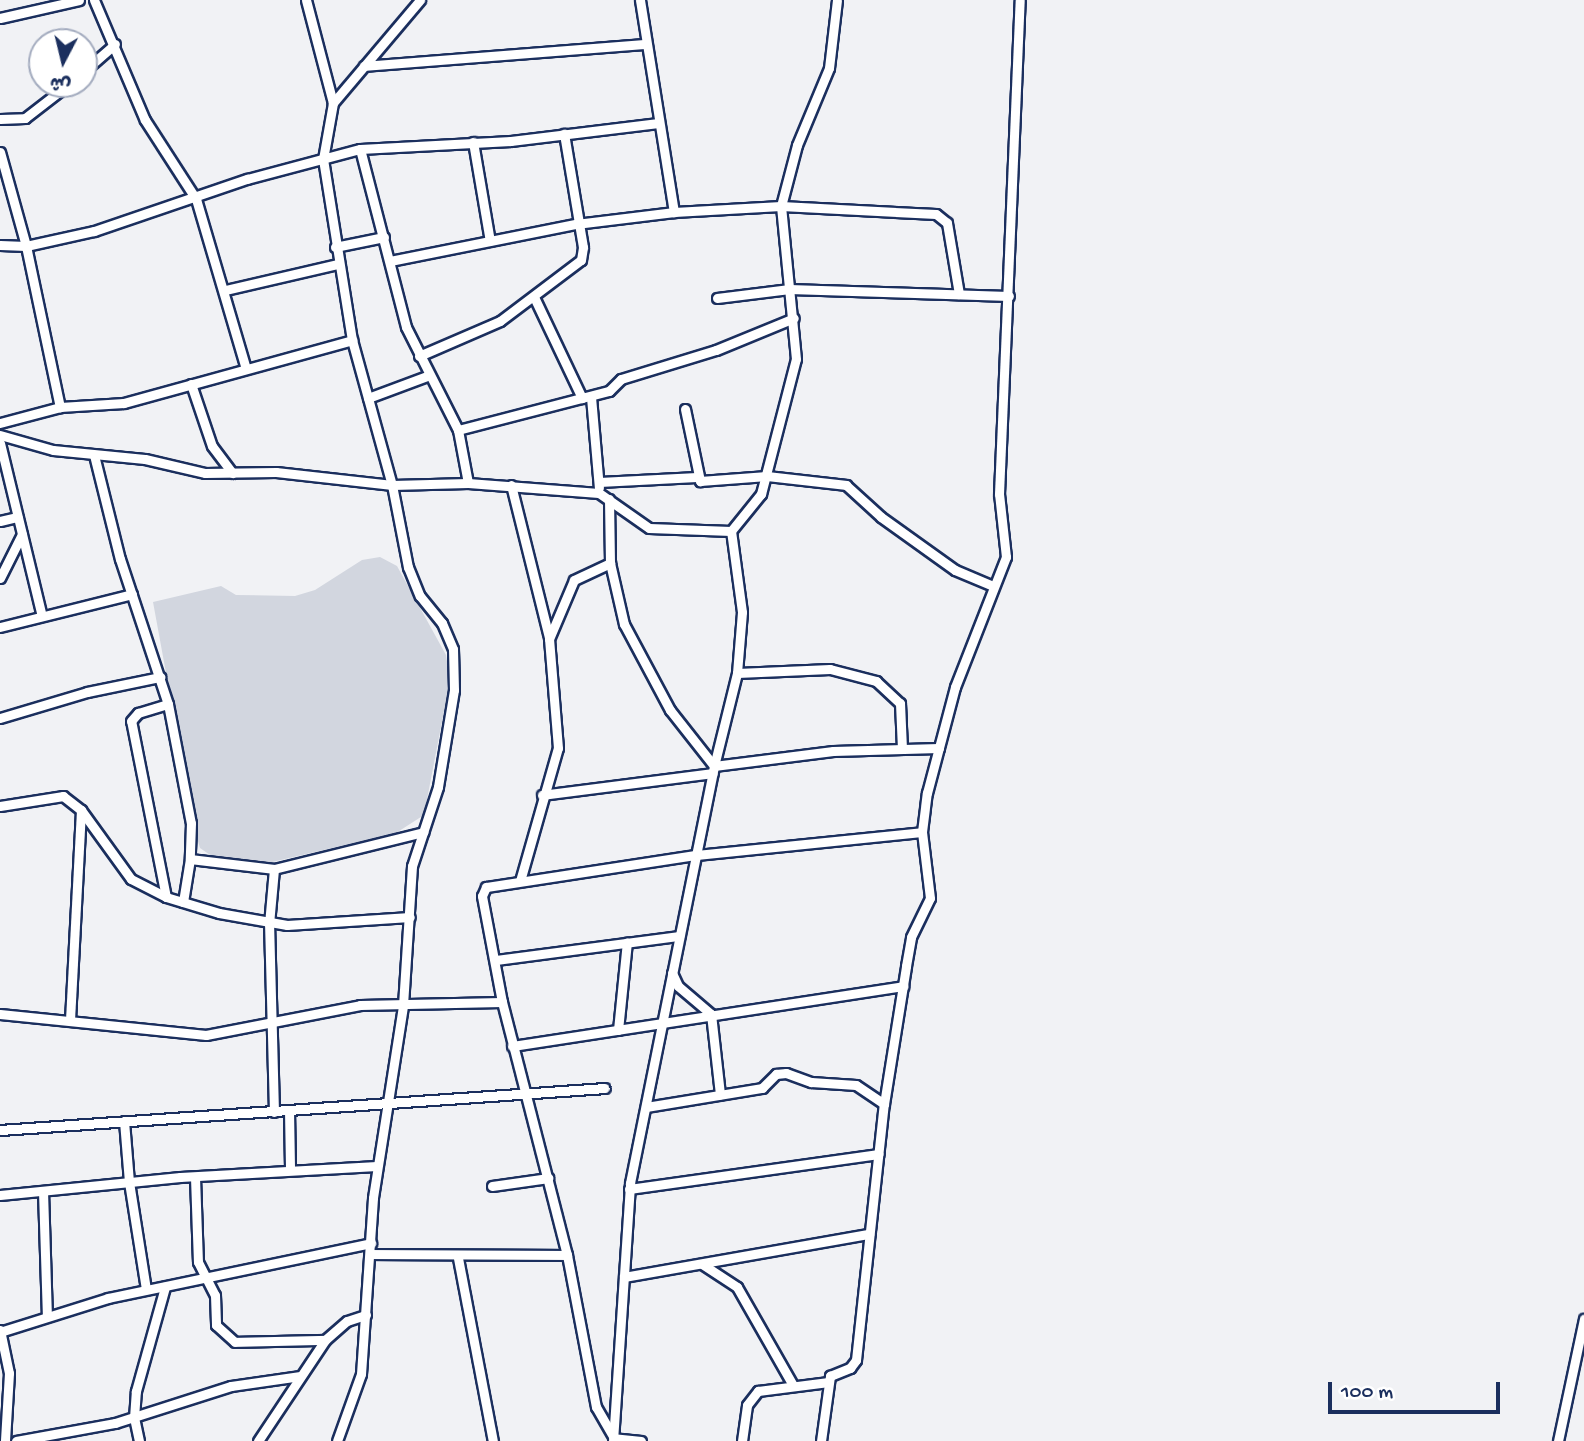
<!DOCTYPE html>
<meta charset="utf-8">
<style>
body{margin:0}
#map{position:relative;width:1584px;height:1441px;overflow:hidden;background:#f1f2f5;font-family:"Gochi Hand","Playpen Sans Arabic",sans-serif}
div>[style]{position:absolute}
.green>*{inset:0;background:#d2d6df}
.roads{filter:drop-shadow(2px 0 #1b2f5e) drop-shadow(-2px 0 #1b2f5e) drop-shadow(0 2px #1b2f5e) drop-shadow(0 -2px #1b2f5e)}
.street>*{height:9px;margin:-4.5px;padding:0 4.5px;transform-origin:4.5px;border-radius:4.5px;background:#fff}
span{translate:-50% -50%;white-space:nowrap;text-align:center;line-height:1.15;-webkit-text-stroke:5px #fff;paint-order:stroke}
.north{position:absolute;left:28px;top:28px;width:70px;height:70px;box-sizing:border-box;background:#fff;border:2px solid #a4acbf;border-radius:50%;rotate:187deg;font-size:19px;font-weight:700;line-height:28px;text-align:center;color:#1b2f5e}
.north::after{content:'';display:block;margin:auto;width:24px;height:32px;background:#1b2f5e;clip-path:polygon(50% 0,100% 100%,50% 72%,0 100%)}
.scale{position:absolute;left:1328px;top:1382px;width:172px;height:32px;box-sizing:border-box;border:4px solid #1b2f5e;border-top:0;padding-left:9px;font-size:21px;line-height:24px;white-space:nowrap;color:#1b2f5e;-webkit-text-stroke:5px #fff;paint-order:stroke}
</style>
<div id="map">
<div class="green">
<div style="clip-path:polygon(380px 557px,397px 566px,446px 655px,450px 680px,424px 815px,396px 833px,268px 863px,213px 857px,200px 848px,195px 831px,153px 602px,221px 586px,236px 595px,295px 596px,315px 590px,362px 560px)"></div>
</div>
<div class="roads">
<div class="street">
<div style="left:94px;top:0;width:130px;rotate:67deg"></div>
<div style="left:145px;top:120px;width:94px;rotate:57.2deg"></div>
<div style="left:196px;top:199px;width:174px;rotate:73.6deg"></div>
<div style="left:306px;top:0;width:106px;rotate:75.3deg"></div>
<div style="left:333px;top:103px;width:57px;rotate:100.1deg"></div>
<div style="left:323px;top:159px;width:183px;rotate:80.9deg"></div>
<div style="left:352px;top:340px;width:150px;rotate:74.6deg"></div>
<div style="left:392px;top:485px;width:84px;rotate:79deg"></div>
<div style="left:408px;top:567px;width:31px;rotate:68deg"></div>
<div style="left:420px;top:596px;width:35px;rotate:51deg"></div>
<div style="left:442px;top:623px;width:28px;rotate:67deg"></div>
<div style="left:453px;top:649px;width:41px;rotate:88.6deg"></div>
<div style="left:454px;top:690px;width:98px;rotate:99.4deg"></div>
<div style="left:438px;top:787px;width:83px;rotate:108.2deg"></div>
<div style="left:412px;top:866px;width:140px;rotate:93.7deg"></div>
<div style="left:403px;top:1006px;width:194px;rotate:98.9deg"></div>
<div style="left:373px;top:1198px;width:176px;rotate:93.9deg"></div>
<div style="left:361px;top:1374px;width:71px;rotate:109.7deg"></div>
<div style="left:640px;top:0;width:215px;rotate:80.9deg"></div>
<div style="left:0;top:18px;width:81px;rotate:-12.8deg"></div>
<div style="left:364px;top:66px;width:283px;rotate:-4.5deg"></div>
<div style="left:84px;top:71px;width:41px;rotate:-41.1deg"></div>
<div style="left:333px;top:103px;width:135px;rotate:-49.8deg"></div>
<div style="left:0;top:119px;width:25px;rotate:-2deg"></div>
<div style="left:25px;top:118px;width:56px;rotate:-37.7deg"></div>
<div style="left:473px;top:142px;width:100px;rotate:80.3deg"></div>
<div style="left:360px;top:149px;width:184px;rotate:75.5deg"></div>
<div style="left:406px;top:327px;width:115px;rotate:63.2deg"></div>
<div style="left:458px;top:430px;width:54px;rotate:79.3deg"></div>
<div style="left:0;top:152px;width:98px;rotate:74.5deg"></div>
<div style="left:26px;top:246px;width:165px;rotate:78.1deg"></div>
<div style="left:0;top:245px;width:26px;rotate:2deg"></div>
<div style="left:26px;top:246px;width:70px;rotate:-12.4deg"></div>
<div style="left:94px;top:231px;width:162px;rotate:-18.8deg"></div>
<div style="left:247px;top:179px;width:117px;rotate:-14.9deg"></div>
<div style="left:360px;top:149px;width:151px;rotate:-3deg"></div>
<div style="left:511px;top:141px;width:148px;rotate:-7deg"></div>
<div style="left:335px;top:247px;width:50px;rotate:-11.5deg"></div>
<div style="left:390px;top:261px;width:190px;rotate:-11.3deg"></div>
<div style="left:576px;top:224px;width:99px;rotate:-7deg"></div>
<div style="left:674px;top:212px;width:107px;rotate:-3.2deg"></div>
<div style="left:781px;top:206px;width:155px;rotate:3deg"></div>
<div style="left:936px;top:214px;width:14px;rotate:39deg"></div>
<div style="left:947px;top:223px;width:72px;rotate:80.4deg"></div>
<div style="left:225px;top:290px;width:116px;rotate:-13deg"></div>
<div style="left:534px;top:297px;width:112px;rotate:64.6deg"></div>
<div style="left:717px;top:298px;width:73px;rotate:-7.1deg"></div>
<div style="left:789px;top:289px;width:220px;rotate:1.8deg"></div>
<div style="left:419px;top:356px;width:88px;rotate:-23.4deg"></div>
<div style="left:500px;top:321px;width:101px;rotate:-37deg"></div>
<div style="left:581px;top:260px;width:13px;rotate:-81deg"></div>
<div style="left:583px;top:247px;width:115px;rotate:-99.5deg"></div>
<div style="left:191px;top:384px;width:65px;rotate:71.3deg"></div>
<div style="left:212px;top:446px;width:34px;rotate:53deg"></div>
<div style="left:591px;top:397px;width:91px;rotate:85deg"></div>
<div style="left:368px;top:398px;width:63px;rotate:-20.4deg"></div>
<div style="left:685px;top:409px;width:74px;rotate:78.2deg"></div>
<div style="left:700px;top:481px;width:67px;rotate:-4.3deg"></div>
<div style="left:767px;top:476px;width:80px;rotate:6.5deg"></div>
<div style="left:846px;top:485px;width:47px;rotate:42.4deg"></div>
<div style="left:881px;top:517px;width:91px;rotate:35.6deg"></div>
<div style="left:955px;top:570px;width:41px;rotate:22.8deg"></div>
<div style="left:0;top:423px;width:62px;rotate:-14.9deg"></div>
<div style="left:60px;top:407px;width:64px;rotate:-3.6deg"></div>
<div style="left:124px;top:403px;width:237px;rotate:-15.4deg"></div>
<div style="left:458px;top:430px;width:156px;rotate:-14.5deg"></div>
<div style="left:609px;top:391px;width:17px;rotate:-45deg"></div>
<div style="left:621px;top:379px;width:99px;rotate:-17deg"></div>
<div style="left:716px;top:350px;width:84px;rotate:-22.3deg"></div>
<div style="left:0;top:435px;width:55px;rotate:15.8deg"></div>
<div style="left:53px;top:450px;width:92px;rotate:5.6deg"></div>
<div style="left:145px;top:459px;width:62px;rotate:13.1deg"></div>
<div style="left:205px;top:473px;width:71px;rotate:-0.8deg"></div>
<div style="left:276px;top:472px;width:117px;rotate:6.4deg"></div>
<div style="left:392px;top:485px;width:76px;rotate:-1.5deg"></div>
<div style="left:468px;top:483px;width:131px;rotate:4.4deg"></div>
<div style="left:599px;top:493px;width:61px;rotate:35deg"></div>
<div style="left:649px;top:528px;width:82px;rotate:2.1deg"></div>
<div style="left:0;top:443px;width:178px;rotate:76.4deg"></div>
<div style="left:94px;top:455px;width:107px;rotate:76deg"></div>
<div style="left:120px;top:559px;width:153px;rotate:71.7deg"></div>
<div style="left:168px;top:704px;width:121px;rotate:79.1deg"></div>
<div style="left:191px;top:823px;width:36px;rotate:92deg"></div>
<div style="left:190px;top:859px;width:85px;rotate:6.8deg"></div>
<div style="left:274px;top:869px;width:154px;rotate:-13.9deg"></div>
<div style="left:599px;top:482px;width:98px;rotate:-2.9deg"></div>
<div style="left:511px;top:485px;width:157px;rotate:76deg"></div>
<div style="left:609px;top:499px;width:64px;rotate:89.1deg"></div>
<div style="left:610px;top:563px;width:63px;rotate:77.1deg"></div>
<div style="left:624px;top:624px;width:98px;rotate:61.9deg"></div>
<div style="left:670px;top:710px;width:71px;rotate:51.8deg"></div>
<div style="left:714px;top:766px;width:120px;rotate:-7.2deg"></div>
<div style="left:833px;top:751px;width:106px;rotate:-1.6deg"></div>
<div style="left:0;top:521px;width:18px;rotate:-13deg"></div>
<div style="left:0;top:578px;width:49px;rotate:-63.4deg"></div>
<div style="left:0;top:627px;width:136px;rotate:-14deg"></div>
<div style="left:737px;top:673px;width:93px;rotate:-2.5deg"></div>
<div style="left:830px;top:669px;width:48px;rotate:14.6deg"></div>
<div style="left:876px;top:681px;width:33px;rotate:43deg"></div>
<div style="left:900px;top:703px;width:46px;rotate:87.5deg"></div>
<div style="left:0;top:718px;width:91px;rotate:-16.6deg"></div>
<div style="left:87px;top:692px;width:75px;rotate:-11.6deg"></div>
<div style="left:542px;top:795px;width:172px;rotate:-7.3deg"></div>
<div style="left:0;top:806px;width:64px;rotate:-9deg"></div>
<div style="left:63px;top:796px;width:23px;rotate:38deg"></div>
<div style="left:81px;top:810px;width:85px;rotate:54.1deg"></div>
<div style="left:131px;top:879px;width:39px;rotate:27deg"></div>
<div style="left:166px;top:897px;width:55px;rotate:16.8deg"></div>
<div style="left:219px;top:913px;width:69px;rotate:10deg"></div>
<div style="left:287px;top:925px;width:123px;rotate:-3.7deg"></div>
<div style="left:520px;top:881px;width:138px;rotate:-74.1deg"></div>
<div style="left:558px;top:748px;width:109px;rotate:-94.7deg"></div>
<div style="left:549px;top:639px;width:64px;rotate:-67deg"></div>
<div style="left:574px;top:580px;width:40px;rotate:-25deg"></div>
<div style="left:166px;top:897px;width:179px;rotate:-101.2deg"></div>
<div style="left:131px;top:721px;width:11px;rotate:-49deg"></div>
<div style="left:138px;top:713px;width:31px;rotate:-17deg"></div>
<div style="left:183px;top:902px;width:44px;rotate:-80.8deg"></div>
<div style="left:496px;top:960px;width:185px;rotate:-7.5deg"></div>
<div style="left:672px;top:973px;width:14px;rotate:65deg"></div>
<div style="left:678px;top:986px;width:43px;rotate:40.3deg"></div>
<div style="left:711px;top:1014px;width:81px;rotate:83.6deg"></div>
<div style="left:0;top:1014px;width:207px;rotate:5.8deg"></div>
<div style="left:206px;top:1035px;width:157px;rotate:-11deg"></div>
<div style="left:360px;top:1005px;width:142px;rotate:-1.2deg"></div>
<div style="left:70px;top:1020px;width:210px;rotate:-87deg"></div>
<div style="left:618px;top:1030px;width:88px;rotate:-84.2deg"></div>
<div style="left:512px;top:1046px;width:396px;rotate:-8.7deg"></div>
<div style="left:646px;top:1107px;width:118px;rotate:-9.3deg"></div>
<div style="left:762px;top:1088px;width:20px;rotate:-45deg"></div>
<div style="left:776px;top:1074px;width:10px;rotate:-6deg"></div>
<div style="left:786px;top:1073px;width:27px;rotate:20deg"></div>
<div style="left:811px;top:1082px;width:45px;rotate:3.8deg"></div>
<div style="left:856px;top:1085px;width:34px;rotate:34deg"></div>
<div style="left:289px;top:1110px;width:59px;rotate:89deg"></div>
<div style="left:274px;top:1112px;width:188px;rotate:-91.5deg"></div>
<div style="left:269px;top:924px;width:55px;rotate:-84.8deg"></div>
<div style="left:124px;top:1121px;width:61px;rotate:85.3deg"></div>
<div style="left:129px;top:1182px;width:108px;rotate:81deg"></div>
<div style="left:0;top:1130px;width:606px;rotate:-3.97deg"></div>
<div style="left:195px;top:1177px;width:85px;rotate:88deg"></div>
<div style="left:198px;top:1262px;width:37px;rotate:63deg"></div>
<div style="left:215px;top:1295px;width:30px;rotate:88deg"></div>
<div style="left:216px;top:1325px;width:25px;rotate:42deg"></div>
<div style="left:235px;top:1342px;width:90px;rotate:-1.3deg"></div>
<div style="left:492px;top:1186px;width:57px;rotate:-8.1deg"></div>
<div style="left:629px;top:1189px;width:252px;rotate:-8deg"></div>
<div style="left:43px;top:1191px;width:125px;rotate:88.2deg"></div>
<div style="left:0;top:1195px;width:181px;rotate:-5.7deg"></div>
<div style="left:180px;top:1177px;width:197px;rotate:-3.2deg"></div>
<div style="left:370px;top:1254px;width:197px;rotate:0.3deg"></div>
<div style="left:458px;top:1258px;width:186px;rotate:79.2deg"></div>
<div style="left:702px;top:1264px;width:42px;rotate:33.3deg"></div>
<div style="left:737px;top:1287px;width:113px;rotate:60.3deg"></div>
<div style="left:624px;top:1277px;width:249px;rotate:-10deg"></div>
<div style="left:0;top:1330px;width:44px;rotate:78.2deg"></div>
<div style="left:9px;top:1373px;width:68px;rotate:93.4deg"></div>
<div style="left:0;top:1332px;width:113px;rotate:-17.5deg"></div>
<div style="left:108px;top:1298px;width:269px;rotate:-11.8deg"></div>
<div style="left:16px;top:1441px;width:101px;rotate:-10.3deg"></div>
<div style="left:115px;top:1423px;width:122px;rotate:-17.7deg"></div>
<div style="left:231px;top:1386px;width:70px;rotate:-8.2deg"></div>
<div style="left:139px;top:1441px;width:24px;rotate:-102deg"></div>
<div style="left:134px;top:1418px;width:27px;rotate:-86deg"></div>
<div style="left:136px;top:1391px;width:108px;rotate:-74.4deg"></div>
<div style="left:258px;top:1441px;width:121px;rotate:-56.4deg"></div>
<div style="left:325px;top:1340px;width:29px;rotate:-41deg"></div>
<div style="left:347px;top:1321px;width:20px;rotate:-18deg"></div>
<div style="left:613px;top:1441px;width:259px;rotate:-86.2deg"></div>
<div style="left:630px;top:1183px;width:425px;rotate:-78.6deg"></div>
<div style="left:714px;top:766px;width:96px;rotate:-76.1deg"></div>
<div style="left:737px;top:673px;width:61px;rotate:-85.3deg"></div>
<div style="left:742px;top:612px;width:82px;rotate:-97.7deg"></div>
<div style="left:731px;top:531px;width:48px;rotate:-51deg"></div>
<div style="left:761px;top:494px;width:139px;rotate:-75.5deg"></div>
<div style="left:796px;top:359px;width:154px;rotate:-95.6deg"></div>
<div style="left:781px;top:206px;width:63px;rotate:-75.3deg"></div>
<div style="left:797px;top:145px;width:83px;rotate:-67.4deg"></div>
<div style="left:829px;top:68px;width:68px;rotate:-83.3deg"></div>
<div style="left:641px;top:1441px;width:27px;rotate:-174deg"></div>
<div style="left:614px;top:1438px;width:36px;rotate:-120deg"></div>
<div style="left:596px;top:1407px;width:155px;rotate:-100.8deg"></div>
<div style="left:567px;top:1255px;width:261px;rotate:-104.4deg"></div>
<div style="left:502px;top:1002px;width:108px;rotate:-100.7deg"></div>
<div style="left:482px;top:896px;width:10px;rotate:-66deg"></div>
<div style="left:486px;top:887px;width:212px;rotate:-8.7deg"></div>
<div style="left:696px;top:855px;width:227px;rotate:-5.8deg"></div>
<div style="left:742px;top:1441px;width:36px;rotate:-82deg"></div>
<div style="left:747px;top:1405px;width:18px;rotate:-52deg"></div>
<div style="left:758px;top:1391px;width:71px;rotate:-7.3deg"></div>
<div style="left:821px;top:1441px;width:66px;rotate:-82.1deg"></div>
<div style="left:830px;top:1376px;width:22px;rotate:-22deg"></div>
<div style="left:850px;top:1368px;width:10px;rotate:-53deg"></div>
<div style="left:856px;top:1360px;width:258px;rotate:-83.8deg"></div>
<div style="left:884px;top:1104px;width:140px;rotate:-80.9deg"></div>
<div style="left:906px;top:966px;width:29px;rotate:-80deg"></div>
<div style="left:911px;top:937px;width:43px;rotate:-64deg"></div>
<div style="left:930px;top:898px;width:66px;rotate:-96.9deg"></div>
<div style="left:922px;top:832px;width:39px;rotate:-83deg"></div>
<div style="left:927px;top:793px;width:110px;rotate:-75.2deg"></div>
<div style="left:955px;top:687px;width:140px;rotate:-68.6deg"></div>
<div style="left:1006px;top:557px;width:63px;rotate:-96.3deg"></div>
<div style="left:999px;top:494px;width:494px;rotate:-87.6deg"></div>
<div style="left:1558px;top:1441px;width:125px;rotate:-78deg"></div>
</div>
</div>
<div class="north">ش</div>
<div class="scale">100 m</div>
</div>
